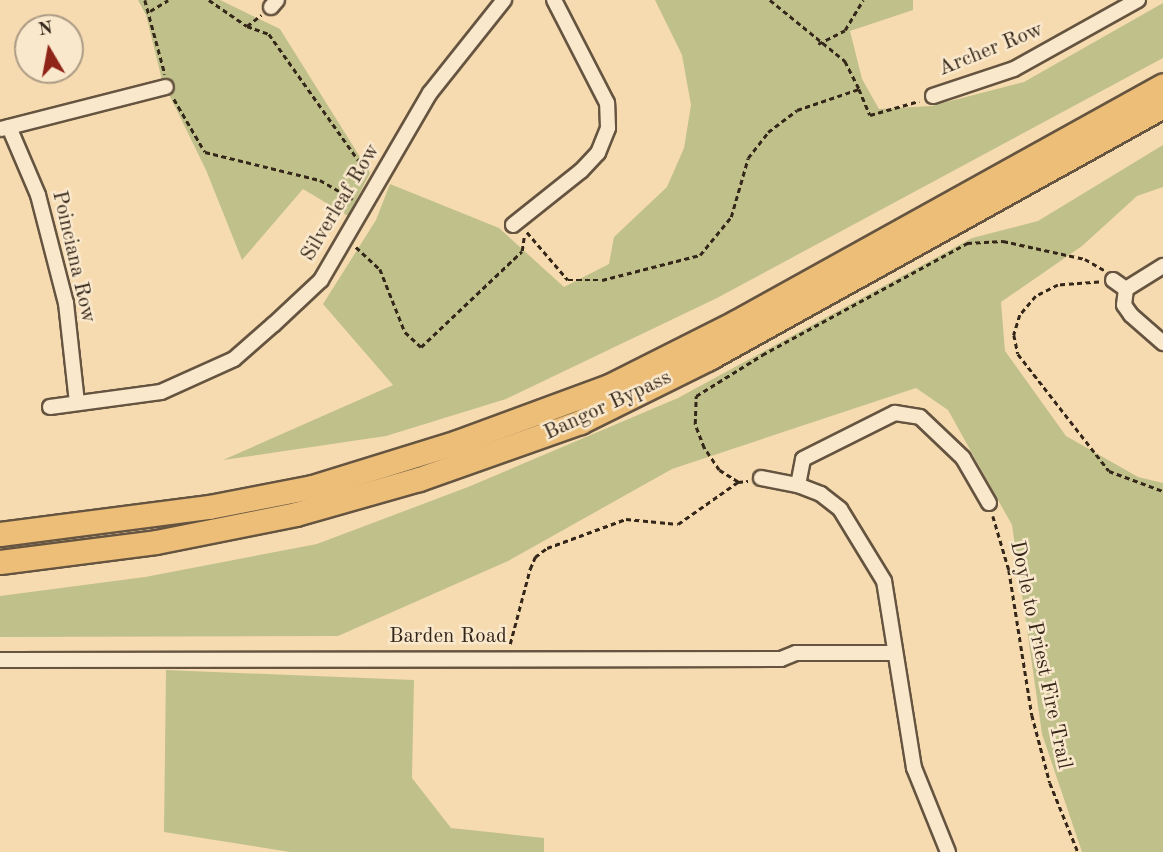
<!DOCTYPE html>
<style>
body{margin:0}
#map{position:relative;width:1163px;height:852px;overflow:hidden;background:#f7dbb0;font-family:"Old Standard TT",serif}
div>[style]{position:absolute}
.green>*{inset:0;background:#bfc08a}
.path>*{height:2.5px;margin-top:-1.25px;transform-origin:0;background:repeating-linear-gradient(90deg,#34271a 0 5px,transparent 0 8.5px)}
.roads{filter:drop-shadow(2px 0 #655440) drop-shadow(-2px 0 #655440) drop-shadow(0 2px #655440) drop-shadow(0 -2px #655440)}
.street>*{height:14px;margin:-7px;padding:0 7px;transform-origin:7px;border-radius:7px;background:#fae8cc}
.primary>*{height:23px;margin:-11.5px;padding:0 11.5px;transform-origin:11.5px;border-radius:11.5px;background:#ecbe78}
span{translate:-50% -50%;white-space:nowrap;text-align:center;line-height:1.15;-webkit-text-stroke:5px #fae8cc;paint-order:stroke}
.street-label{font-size:21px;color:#34271a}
.north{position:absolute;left:14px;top:14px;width:70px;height:70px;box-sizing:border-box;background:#fae8cc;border:2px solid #ab9b85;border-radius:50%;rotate:350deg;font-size:19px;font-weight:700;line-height:28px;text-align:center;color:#34271a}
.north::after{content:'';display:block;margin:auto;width:24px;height:32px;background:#8f2418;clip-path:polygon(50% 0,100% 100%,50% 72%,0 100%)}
</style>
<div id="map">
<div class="green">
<div style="clip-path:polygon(138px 0,220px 0,280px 29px,370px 173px,348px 216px,303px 189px,242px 260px,206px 170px,162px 80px,146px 15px)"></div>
<div style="clip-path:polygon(655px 0,913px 0,913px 10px,850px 31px,862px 79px,879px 109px,931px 106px,1024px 82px,1163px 3px,1163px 58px,717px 298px,506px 399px,386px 436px,223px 460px,393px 385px,323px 304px,376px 220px,390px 184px,499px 228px,564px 287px,609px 264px,614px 237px,667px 187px,684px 148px,691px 105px,682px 55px)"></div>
<div style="clip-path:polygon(1163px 145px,1163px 187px,1137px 196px,1082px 246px,1001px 302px,1005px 351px,1066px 436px,1138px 477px,1163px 483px,1163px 852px,1082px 852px,1042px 734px,1012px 525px,948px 410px,916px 388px,672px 469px,508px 561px,338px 636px,0 637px,0 596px,145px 577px,317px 544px,468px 487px,678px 398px,972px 238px,1038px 221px)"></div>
<div style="clip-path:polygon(166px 670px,414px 680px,412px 778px,451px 828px,544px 838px,544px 852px,290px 852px,164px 832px)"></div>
</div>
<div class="path">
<div style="left:145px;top:0;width:77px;rotate:74.9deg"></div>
<div style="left:209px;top:0;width:46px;rotate:34.4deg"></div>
<div style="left:247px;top:26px;width:23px;rotate:20deg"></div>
<div style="left:269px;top:34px;width:156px;rotate:54.7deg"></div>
<div style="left:359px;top:161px;width:13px;rotate:39deg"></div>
<div style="left:770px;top:0;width:97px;rotate:39.1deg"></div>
<div style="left:845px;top:61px;width:31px;rotate:63deg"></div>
<div style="left:150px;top:11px;width:21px;rotate:-31deg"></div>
<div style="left:247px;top:26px;width:18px;rotate:-38deg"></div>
<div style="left:818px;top:44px;width:30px;rotate:-27deg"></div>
<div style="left:845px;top:30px;width:35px;rotate:-59deg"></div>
<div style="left:174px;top:99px;width:61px;rotate:59.7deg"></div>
<div style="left:205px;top:152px;width:118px;rotate:13.7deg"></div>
<div style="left:320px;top:180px;width:38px;rotate:30deg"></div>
<div style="left:527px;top:232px;width:63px;rotate:49.5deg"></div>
<div style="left:568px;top:280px;width:34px"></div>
<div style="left:602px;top:280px;width:101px;rotate:-14.3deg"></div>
<div style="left:700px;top:255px;width:49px;rotate:-50.8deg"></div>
<div style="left:731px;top:217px;width:61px;rotate:-73.9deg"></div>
<div style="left:748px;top:158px;width:33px;rotate:-52deg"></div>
<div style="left:768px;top:132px;width:36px;rotate:-37deg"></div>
<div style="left:797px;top:110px;width:65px;rotate:-18.7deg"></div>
<div style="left:859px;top:89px;width:28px;rotate:67deg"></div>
<div style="left:870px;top:115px;width:51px;rotate:-15.9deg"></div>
<div style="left:356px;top:247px;width:33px;rotate:43deg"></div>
<div style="left:380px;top:269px;width:68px;rotate:68.4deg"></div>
<div style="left:405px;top:332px;width:22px;rotate:43deg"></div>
<div style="left:421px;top:347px;width:139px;rotate:-43.5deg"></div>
<div style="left:522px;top:251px;width:14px;rotate:-82deg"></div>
<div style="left:1099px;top:282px;width:41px;rotate:175.8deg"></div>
<div style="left:1058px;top:285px;width:25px;rotate:153deg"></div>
<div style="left:1036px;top:296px;width:25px;rotate:130deg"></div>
<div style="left:1020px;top:315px;width:21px;rotate:107deg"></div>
<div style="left:1014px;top:335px;width:19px;rotate:78deg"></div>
<div style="left:1018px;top:354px;width:148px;rotate:52.1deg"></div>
<div style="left:1109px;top:471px;width:58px;rotate:20.3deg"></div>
<div style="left:738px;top:482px;width:22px;rotate:-148deg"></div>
<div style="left:719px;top:470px;width:27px;rotate:-124deg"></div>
<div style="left:704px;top:448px;width:26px;rotate:-111deg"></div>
<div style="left:695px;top:424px;width:28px;rotate:-88deg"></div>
<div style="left:696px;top:396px;width:78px;rotate:-31.8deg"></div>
<div style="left:762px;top:355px;width:234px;rotate:-28.6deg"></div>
<div style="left:967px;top:243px;width:36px;rotate:-3deg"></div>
<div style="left:1003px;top:241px;width:84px;rotate:12.4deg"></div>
<div style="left:1085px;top:259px;width:22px;rotate:30deg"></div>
<div style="left:993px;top:516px;width:56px;rotate:73.5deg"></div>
<div style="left:1009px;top:570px;width:147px;rotate:81deg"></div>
<div style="left:1032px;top:715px;width:70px;rotate:75.2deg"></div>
<div style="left:1050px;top:783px;width:74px;rotate:67.9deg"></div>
<div style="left:510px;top:644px;width:78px;rotate:-75.1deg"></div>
<div style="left:530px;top:569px;width:13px;rotate:-67deg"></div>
<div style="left:535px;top:557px;width:15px;rotate:-37deg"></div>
<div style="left:547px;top:548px;width:84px;rotate:-20.2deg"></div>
<div style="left:626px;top:519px;width:52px;rotate:5.5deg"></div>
<div style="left:678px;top:524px;width:73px;rotate:-35deg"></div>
<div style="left:738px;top:482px;width:10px;rotate:-6deg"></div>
</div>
<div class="roads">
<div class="street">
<div style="left:271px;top:7px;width:9px;rotate:-49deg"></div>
<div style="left:933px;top:96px;width:85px;rotate:-18.4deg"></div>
<div style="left:1014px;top:69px;width:142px;rotate:-29.1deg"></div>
<div style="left:9px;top:127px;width:74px;rotate:66.9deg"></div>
<div style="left:38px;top:195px;width:112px;rotate:75.5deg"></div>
<div style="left:66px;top:303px;width:100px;rotate:83.7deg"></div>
<div style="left:1px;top:129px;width:170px;rotate:-14.3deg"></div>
<div style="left:513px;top:225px;width:87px;rotate:-38.5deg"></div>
<div style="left:581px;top:171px;width:25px;rotate:-47deg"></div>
<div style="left:598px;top:153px;width:27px;rotate:-68deg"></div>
<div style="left:608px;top:128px;width:25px;rotate:-92deg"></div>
<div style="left:607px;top:103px;width:116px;rotate:-117.2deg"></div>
<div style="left:1113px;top:280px;width:16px;rotate:35deg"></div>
<div style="left:1126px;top:289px;width:16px;rotate:97deg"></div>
<div style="left:1124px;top:305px;width:12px;rotate:55deg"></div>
<div style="left:1131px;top:315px;width:43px;rotate:41.2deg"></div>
<div style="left:1126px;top:289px;width:44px;rotate:-31.9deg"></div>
<div style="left:50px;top:407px;width:112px;rotate:-7.7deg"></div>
<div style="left:161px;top:392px;width:80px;rotate:-24.3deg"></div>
<div style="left:234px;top:359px;width:53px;rotate:-41.2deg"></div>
<div style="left:274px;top:324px;width:64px;rotate:-43.1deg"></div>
<div style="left:321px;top:280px;width:216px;rotate:-59.8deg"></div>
<div style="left:430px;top:93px;width:119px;rotate:-51.5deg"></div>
<div style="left:761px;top:478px;width:38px;rotate:11deg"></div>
<div style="left:0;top:660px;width:781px;rotate:-0.07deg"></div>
<div style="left:781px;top:659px;width:16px;rotate:-22deg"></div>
<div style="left:796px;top:653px;width:99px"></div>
<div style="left:948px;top:852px;width:91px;rotate:-112deg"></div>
<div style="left:914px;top:768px;width:189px;rotate:-99.1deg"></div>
<div style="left:884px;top:581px;width:84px;rotate:-121.4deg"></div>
<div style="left:840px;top:509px;width:24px;rotate:-142deg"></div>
<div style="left:821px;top:494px;width:25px;rotate:-159deg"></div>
<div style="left:798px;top:485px;width:26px;rotate:-79deg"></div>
<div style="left:803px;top:459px;width:103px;rotate:-26.6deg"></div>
<div style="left:895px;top:413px;width:25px;rotate:9deg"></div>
<div style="left:920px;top:417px;width:59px;rotate:43.6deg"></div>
<div style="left:963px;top:458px;width:52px;rotate:60deg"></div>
</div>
<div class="primary">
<div style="left:0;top:534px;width:211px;rotate:-7.4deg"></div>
<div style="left:209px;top:507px;width:105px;rotate:-11deg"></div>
<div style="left:312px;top:487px;width:152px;rotate:-17.2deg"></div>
<div style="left:457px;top:442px;width:162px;rotate:-20.2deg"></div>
<div style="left:609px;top:386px;width:142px;rotate:-26.7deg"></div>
<div style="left:736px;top:322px;width:488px;rotate:-29deg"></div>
<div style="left:0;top:562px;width:157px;rotate:-7.3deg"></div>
<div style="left:156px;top:542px;width:143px;rotate:-11.3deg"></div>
<div style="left:296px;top:514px;width:128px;rotate:-15.9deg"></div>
<div style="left:419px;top:479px;width:171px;rotate:-19.5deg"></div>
<div style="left:580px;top:422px;width:144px;rotate:-26.4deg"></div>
<div style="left:709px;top:358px;width:519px;rotate:-29.03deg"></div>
</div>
</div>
<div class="street-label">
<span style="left:991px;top:50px;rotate:-22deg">Archer Row</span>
<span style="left:341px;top:203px;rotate:-59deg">Silverleaf Row</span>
<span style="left:73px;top:257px;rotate:77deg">Poinciana Row</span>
<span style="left:608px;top:406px;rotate:-25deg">Bangor Bypass</span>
<span style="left:448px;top:637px">Barden Road</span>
<span style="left:1040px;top:655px;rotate:78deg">Doyle to Priest Fire Trail</span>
</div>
<div class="north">N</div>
</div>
